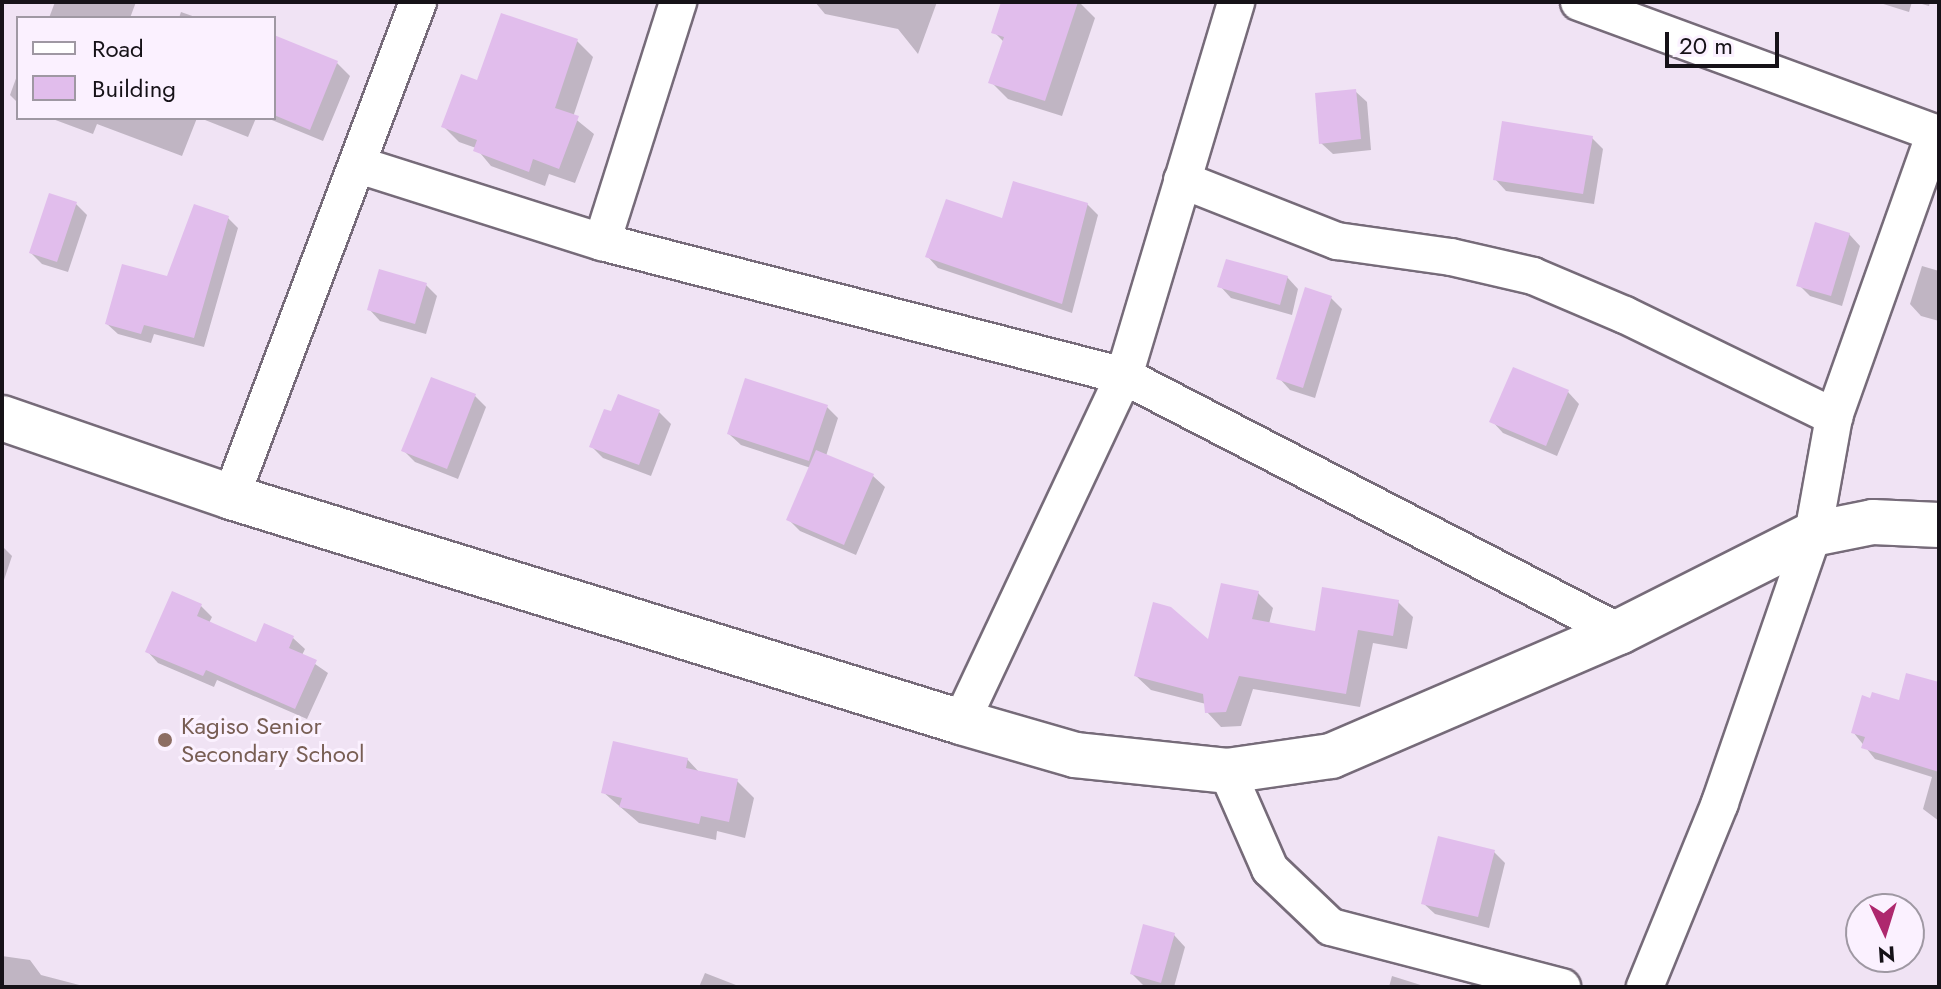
<!DOCTYPE html>
<style>
body{margin:0}
#map{position:relative;width:1941px;height:989px;overflow:hidden;background:#f0e3f4;font-family:Jost,sans-serif}
div>[style]{position:absolute}
.shadow>*{inset:0;background:#0003}
.building>*{inset:0;background:#e1bdec}
.roads{filter:drop-shadow(2px 0 #766b79) drop-shadow(-2px 0 #766b79) drop-shadow(0 2px #766b79) drop-shadow(0 -2px #766b79)}
.minor>*{height:36px;margin:-18px;padding:0 18px;transform-origin:18px;border-radius:18px;background:#fff}
.tertiary>*{height:44px;margin:-22px;padding:0 22px;transform-origin:22px;border-radius:22px;background:#fff}
.dots>*{width:22px;height:22px;translate:-50% -50%;box-sizing:border-box;border:4px solid #fbf1ff;border-radius:50%}
span{translate:-50% -50%;white-space:nowrap;text-align:center;line-height:1.15;-webkit-text-stroke:6px #fbf1ff;paint-order:stroke}
.education-label{font-size:24px;color:#785e54}
.left{translate:0 -50%;text-align:left}
.frame{position:absolute;inset:0;border:4px solid #161218;pointer-events:none}
.legend{position:absolute;left:16px;top:16px;width:260px;height:104px;box-sizing:border-box;background:#fbf1ff;border:2px solid #9f98a3;margin:0;padding:10px 14px;list-style:none;font-size:24px;color:#161218}
.legend li{display:flex;align-items:center;gap:16px;height:40px}
.legend b{width:40px;border:2px solid #9f98a3}
.north{position:absolute;left:1845px;top:893px;width:80px;height:80px;box-sizing:border-box;background:#fbf1ff;border:2px solid #9f98a3;border-radius:50%;rotate:176deg;font-size:22px;font-weight:700;line-height:32px;text-align:center;color:#161218}
.north::after{content:'';display:block;margin:auto;width:28px;height:36px;background:#ae286e;clip-path:polygon(50% 0,100% 100%,50% 72%,0 100%)}
.scale{position:absolute;left:1665px;top:32px;width:114px;height:36px;box-sizing:border-box;border:4px solid #161218;border-top:0;padding-left:10px;font-size:24px;line-height:28px;white-space:nowrap;color:#161218;-webkit-text-stroke:6px #fbf1ff;paint-order:stroke}
</style>
<div id="map">
<div class="shadow">
<div style="clip-path:polygon(55px 2px,136px 2px,130px 18px,49px 18px)"></div>
<div style="clip-path:polygon(815px 2px,937px 2px,918px 54px,898px 29px,825px 14px)"></div>
<div style="clip-path:polygon(1004px 2px,1079px 2px,1095px 18px,1062px 116px,1008px 99px,991px 82px,1004px 42px,994px 32px)"></div>
<div style="clip-path:polygon(1877px 2px,1912px 2px,1909px 12px)"></div>
<div style="clip-path:polygon(1915px 2px,1930px 2px,1929px 6px)"></div>
<div style="clip-path:polygon(181px 12px,198px 18px,179px 18px)"></div>
<div style="clip-path:polygon(274px 37px,336px 62px,350px 76px,323px 141px,267px 118px,274px 118px)"></div>
<div style="clip-path:polygon(577px 41px,593px 57px,573px 117px,594px 134px,575px 183px,549px 174px,545px 186px,491px 166px,476px 148px,459px 142px,443px 126px,478px 82px)"></div>
<div style="clip-path:polygon(18px 73px,18px 103px,10px 95px)"></div>
<div style="clip-path:polygon(1355px 91px,1367px 102px,1371px 150px,1333px 154px,1321px 143px)"></div>
<div style="clip-path:polygon(50px 118px,197px 118px,182px 156px,97px 124px,93px 134px)"></div>
<div style="clip-path:polygon(200px 118px,256px 118px,248px 137px)"></div>
<div style="clip-path:polygon(1592px 138px,1603px 149px,1594px 204px,1506px 191px,1495px 179px)"></div>
<div style="clip-path:polygon(76px 204px,87px 215px,68px 272px,42px 264px,31px 253px)"></div>
<div style="clip-path:polygon(1087px 204px,1098px 215px,1072px 313px,938px 268px,928px 257px,1003px 220px)"></div>
<div style="clip-path:polygon(228px 218px,238px 228px,204px 347px,154px 334px,151px 343px,118px 334px,107px 324px,168px 279px)"></div>
<div style="clip-path:polygon(1849px 234px,1860px 246px,1842px 306px,1810px 296px,1799px 285px)"></div>
<div style="clip-path:polygon(1922px 266px,1939px 271px,1939px 321px,1921px 316px,1910px 304px)"></div>
<div style="clip-path:polygon(1287px 277px,1298px 289px,1292px 315px,1231px 298px,1220px 286px)"></div>
<div style="clip-path:polygon(426px 285px,437px 296px,426px 334px,380px 321px,369px 309px)"></div>
<div style="clip-path:polygon(1331px 298px,1342px 309px,1315px 398px,1290px 390px,1279px 378px)"></div>
<div style="clip-path:polygon(1568px 392px,1579px 404px,1557px 456px,1503px 433px,1492px 421px)"></div>
<div style="clip-path:polygon(475px 396px,486px 407px,458px 479px,415px 462px,404px 451px)"></div>
<div style="clip-path:polygon(827px 407px,838px 418px,826px 456px,873px 476px,885px 487px,856px 555px,800px 531px,789px 520px,811px 468px,741px 445px,729px 434px)"></div>
<div style="clip-path:polygon(659px 412px,671px 424px,651px 476px,603px 458px,591px 446px)"></div>
<div style="clip-path:polygon(2px 546px,12px 556px,2px 586px)"></div>
<div style="clip-path:polygon(1258px 593px,1273px 608px,1269px 624px,1316px 633px,1398px 602px,1413px 617px,1407px 649px,1373px 643px,1360px 707px,1253px 689px,1241px 726px,1221px 727px,1207px 712px,1206px 704px,1151px 690px,1136px 676px,1209px 642px)"></div>
<div style="clip-path:polygon(201px 606px,212px 617px,209px 623px,257px 644px,293px 638px,305px 649px,302px 655px,328px 673px,307px 719px,217px 680px,214px 687px,158px 663px,147px 651px)"></div>
<div style="clip-path:polygon(1939px 684px,1939px 821px,1923px 809px,1932px 777px,1875px 759px,1853px 732px)"></div>
<div style="clip-path:polygon(687px 759px,700px 773px,737px 781px,754px 798px,745px 838px,717px 831px,716px 840px,639px 823px,603px 792px)"></div>
<div style="clip-path:polygon(1494px 852px,1505px 863px,1489px 928px,1435px 914px,1423px 903px)"></div>
<div style="clip-path:polygon(1174px 935px,1185px 947px,1174px 987px,1143px 985px,1132px 974px)"></div>
<div style="clip-path:polygon(2px 956px,30px 960px,41px 975px,87px 987px,2px 987px)"></div>
<div style="clip-path:polygon(705px 973px,741px 987px,699px 987px)"></div>
<div style="clip-path:polygon(1392px 976px,1427px 987px,1389px 987px)"></div>
</div>
<div class="building">
<div style="clip-path:polygon(1001px 2px,1078px 2px,1045px 101px,988px 83px,1004px 37px,991px 33px)"></div>
<div style="clip-path:polygon(501px 13px,578px 39px,555px 108px,579px 116px,559px 169px,533px 159px,529px 172px,473px 151px,477px 140px,441px 127px,461px 74px,477px 80px)"></div>
<div style="clip-path:polygon(274px 35px,338px 61px,310px 130px,274px 115px)"></div>
<div style="clip-path:polygon(1356px 89px,1361px 139px,1319px 144px,1315px 93px)"></div>
<div style="clip-path:polygon(1502px 121px,1593px 136px,1583px 194px,1493px 180px)"></div>
<div style="clip-path:polygon(1013px 181px,1088px 203px,1062px 304px,925px 257px,946px 199px,1002px 218px)"></div>
<div style="clip-path:polygon(49px 193px,77px 202px,57px 262px,29px 253px)"></div>
<div style="clip-path:polygon(194px 204px,229px 216px,194px 338px,144px 325px,141px 334px,105px 324px,122px 264px,167px 276px)"></div>
<div style="clip-path:polygon(1815px 222px,1850px 233px,1831px 296px,1796px 286px)"></div>
<div style="clip-path:polygon(1226px 259px,1288px 276px,1280px 305px,1217px 287px)"></div>
<div style="clip-path:polygon(379px 269px,427px 283px,415px 324px,367px 310px)"></div>
<div style="clip-path:polygon(1305px 287px,1332px 296px,1303px 388px,1276px 379px)"></div>
<div style="clip-path:polygon(1513px 367px,1569px 390px,1546px 446px,1489px 422px)"></div>
<div style="clip-path:polygon(431px 377px,476px 394px,447px 469px,401px 451px)"></div>
<div style="clip-path:polygon(745px 378px,828px 405px,809px 461px,727px 434px)"></div>
<div style="clip-path:polygon(618px 394px,660px 410px,639px 465px,589px 447px,604px 409px,611px 411px)"></div>
<div style="clip-path:polygon(816px 450px,874px 474px,844px 545px,786px 520px)"></div>
<div style="clip-path:polygon(1221px 583px,1259px 591px,1252px 619px,1315px 631px,1322px 587px,1399px 600px,1393px 636px,1358px 630px,1346px 694px,1239px 676px,1226px 712px,1205px 713px,1203px 694px,1134px 676px,1153px 602px,1171px 607px,1208px 639px)"></div>
<div style="clip-path:polygon(172px 591px,202px 604px,197px 616px,256px 642px,264px 623px,294px 636px,289px 648px,317px 660px,295px 709px,206px 670px,203px 676px,145px 652px)"></div>
<div style="clip-path:polygon(1906px 673px,1939px 682px,1939px 772px,1861px 748px,1865px 737px,1851px 733px,1862px 695px,1870px 698px,1872px 692px,1899px 700px)"></div>
<div style="clip-path:polygon(613px 741px,688px 758px,686px 768px,738px 779px,729px 822px,701px 816px,699px 824px,619px 807px,622px 798px,601px 793px)"></div>
<div style="clip-path:polygon(1438px 836px,1495px 850px,1478px 917px,1421px 904px)"></div>
<div style="clip-path:polygon(1143px 924px,1175px 933px,1161px 983px,1130px 974px)"></div>
</div>
<div class="roads">
<div class="minor">
<div style="left:1579px;top:2px;width:379px;rotate:20.2deg"></div>
<div style="left:1935px;top:133px;width:301px;rotate:109.6deg"></div>
<div style="left:1834px;top:417px;width:119px;rotate:100.2deg"></div>
<div style="left:1813px;top:534px;width:285px;rotate:109.1deg"></div>
<div style="left:1720px;top:803px;width:199px;rotate:112.2deg"></div>
<div style="left:359px;top:165px;width:255px;rotate:17.6deg"></div>
<div style="left:602px;top:242px;width:539px;rotate:14.4deg"></div>
<div style="left:1124px;top:376px;width:557px;rotate:27.35deg"></div>
<div style="left:1182px;top:180px;width:167px;rotate:21.5deg"></div>
<div style="left:1337px;top:241px;width:115px;rotate:8deg"></div>
<div style="left:1451px;top:257px;width:84px;rotate:13deg"></div>
<div style="left:1533px;top:276px;width:100px;rotate:23deg"></div>
<div style="left:1625px;top:315px;width:233px;rotate:26deg"></div>
<div style="left:602px;top:242px;width:252px;rotate:-72.4deg"></div>
<div style="left:231px;top:497px;width:529px;rotate:-69.3deg"></div>
<div style="left:961px;top:722px;width:382px;rotate:-64.8deg"></div>
<div style="left:1124px;top:376px;width:390px;rotate:-73.3deg"></div>
<div style="left:1227px;top:771px;width:107px;rotate:66.3deg"></div>
<div style="left:1270px;top:869px;width:84px;rotate:43.6deg"></div>
<div style="left:1331px;top:927px;width:239px;rotate:14.6deg"></div>
</div>
<div class="tertiary">
<div style="left:2px;top:418px;width:242px;rotate:19deg"></div>
<div style="left:231px;top:497px;width:764px;rotate:17.13deg"></div>
<div style="left:961px;top:722px;width:119px;rotate:16.1deg"></div>
<div style="left:1075px;top:755px;width:153px;rotate:6deg"></div>
<div style="left:1227px;top:771px;width:105px;rotate:-8.2deg"></div>
<div style="left:1331px;top:756px;width:314px;rotate:-23.3deg"></div>
<div style="left:1619px;top:632px;width:217px;rotate:-26.8deg"></div>
<div style="left:1813px;top:534px;width:61px;rotate:-11.3deg"></div>
<div style="left:1873px;top:522px;width:66px;rotate:2.6deg"></div>
</div>
</div>
<div class="dots">
<div style="left:165px;top:740px;background:#8d6e63"></div>
</div>
<div class="education-label">
<span class="left" style="left:181px;top:740px">Kagiso Senior<br>Secondary School</span>
</div>
<div class="frame"></div>
<ul class="legend">
<li><b style="height:10px;background:#fff"></b>Road</li>
<li><b style="height:22px;background:#e1bdec"></b>Building</li>
</ul>
<div class="north">N</div>
<div class="scale">20 m</div>
</div>
